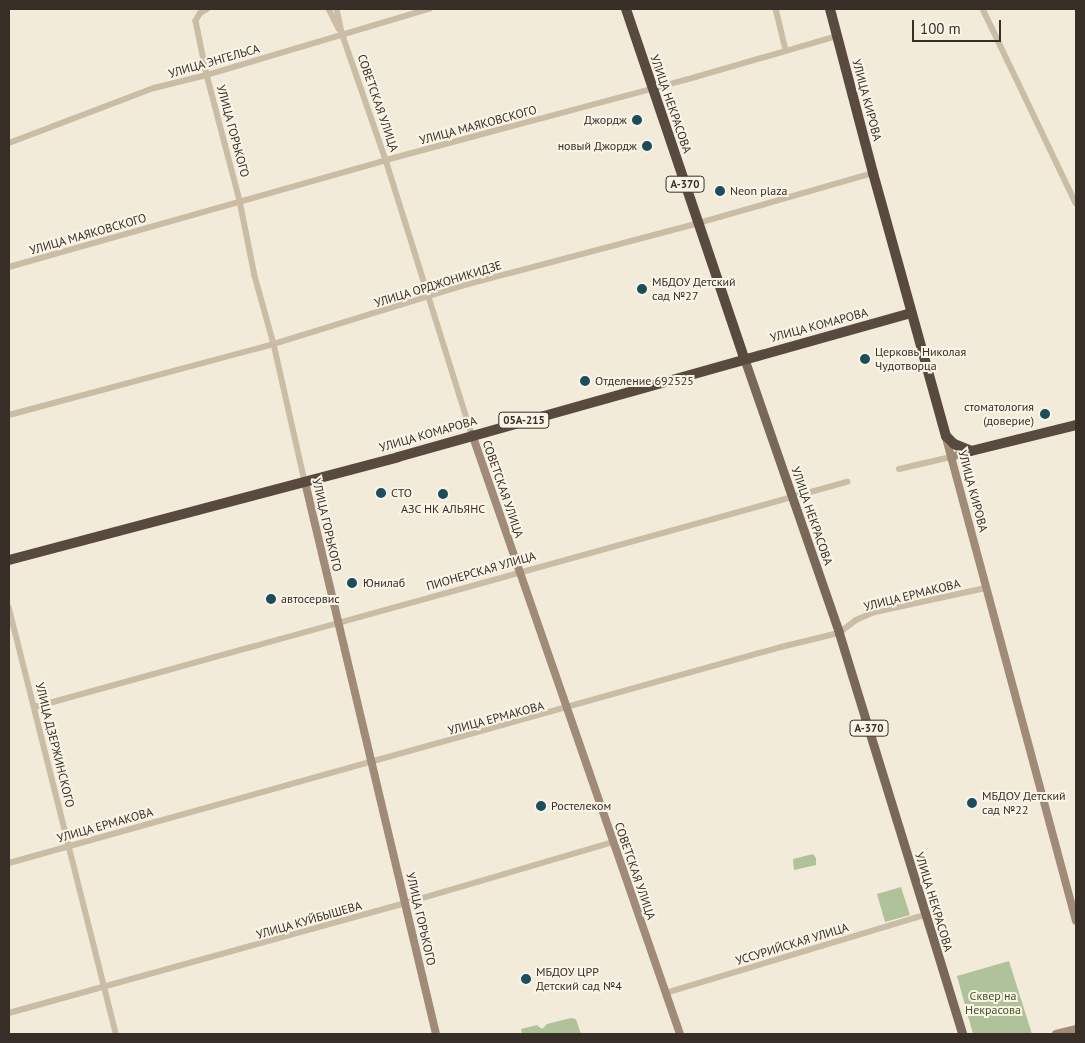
<!DOCTYPE html>
<meta charset="utf-8">
<style>
body{margin:0}
#map{position:relative;width:1085px;height:1043px;overflow:hidden;background:#f3ebda;font-family:"PT Sans",sans-serif}
div>[style]{position:absolute}
.green>*{inset:0;background:#afc29a}
.street>*{height:5.5px;margin:-2.75px;padding:0 2.75px;transform-origin:2.75px;border-radius:2.75px;background:#cbbca6}
.secondary>*{height:8px;margin:-4px;padding:0 4px;transform-origin:4px;border-radius:4px;background:#9f8b77}
.primary>*{height:9px;margin:-4.5px;padding:0 4.5px;transform-origin:4.5px;border-radius:4.5px;background:#796858}
.highway>*{height:10px;margin:-5px;padding:0 5px;transform-origin:5px;border-radius:5px;background:#584a3e}
.dots>*{width:14px;height:14px;translate:-50% -50%;box-sizing:border-box;border:2px solid #faf4e7;border-radius:50%}
span{translate:-50% -50%;white-space:nowrap;text-align:center;line-height:1.15;-webkit-text-stroke:4px #faf4e7;paint-order:stroke}
.shield-label span{padding:1px 4px;background:#faf4e7;border:1px solid;border-radius:4px;-webkit-text-stroke-width:0}
.shield-label{font-size:11px;color:#372e27;font-weight:700}
.street-label{font-size:12px;color:#372e27}
.poi-label{font-size:12px;color:#372e27}
.right{translate:-100% -50%;text-align:right}
.left{translate:0 -50%;text-align:left}
.park-label{font-size:12px;color:#40562a}
.frame{position:absolute;inset:0;border:10px solid #372e27;pointer-events:none}
.scale{position:absolute;left:912px;top:20px;width:89px;height:22px;box-sizing:border-box;border:2px solid #372e27;border-top:0;padding-left:6px;font-size:15px;line-height:18px;white-space:nowrap;color:#372e27;-webkit-text-stroke:4px #faf4e7;paint-order:stroke}
</style>
<div id="map">
<div class="green">
<div style="clip-path:polygon(813px 854px,816px 858px,816px 865px,794px 870px,793px 859px)"></div>
<div style="clip-path:polygon(901px 887px,910px 915px,885px 922px,877px 894px)"></div>
<div style="clip-path:polygon(1009px 961px,1032px 1034px,973px 1034px,957px 976px)"></div>
<div style="clip-path:polygon(571px 1018px,576px 1019px,581px 1034px,522px 1034px,521px 1029px,537px 1025px,542px 1029px,547px 1024px)"></div>
</div>
<div class="street">
<div style="left:208px;top:9px;width:9px;rotate:148deg"></div>
<div style="left:200px;top:14px;width:8px;rotate:120deg"></div>
<div style="left:196px;top:21px;width:55px;rotate:78.5deg"></div>
<div style="left:207px;top:75px;width:130px;rotate:75.3deg"></div>
<div style="left:240px;top:201px;width:76px;rotate:78.7deg"></div>
<div style="left:255px;top:276px;width:71px;rotate:74.4deg"></div>
<div style="left:274px;top:344px;width:141px;rotate:77.3deg"></div>
<div style="left:329px;top:9px;width:22px;rotate:63deg"></div>
<div style="left:337px;top:9px;width:25px;rotate:78deg"></div>
<div style="left:342px;top:33px;width:134px;rotate:70.9deg"></div>
<div style="left:386px;top:160px;width:287px;rotate:72.6deg"></div>
<div style="left:776px;top:9px;width:42px;rotate:76.3deg"></div>
<div style="left:983px;top:9px;width:215px;rotate:64.4deg"></div>
<div style="left:9px;top:143px;width:155px;rotate:-20.8deg"></div>
<div style="left:154px;top:88px;width:55px;rotate:-13.8deg"></div>
<div style="left:207px;top:75px;width:232px;rotate:-16.6deg"></div>
<div style="left:9px;top:267px;width:392px;rotate:-15.8deg"></div>
<div style="left:386px;top:160px;width:321px;rotate:-15deg"></div>
<div style="left:696px;top:77px;width:147px;rotate:-16.2deg"></div>
<div style="left:9px;top:415px;width:274px;rotate:-15deg"></div>
<div style="left:274px;top:344px;width:196px;rotate:-17.2deg"></div>
<div style="left:461px;top:286px;width:246px;rotate:-14.8deg"></div>
<div style="left:699px;top:223px;width:181px;rotate:-16deg"></div>
<div style="left:899px;top:469px;width:53px;rotate:-13deg"></div>
<div style="left:9px;top:607px;width:440px;rotate:75.9deg"></div>
<div style="left:35px;top:707px;width:843px;rotate:-15.49deg"></div>
<div style="left:9px;top:863px;width:802px;rotate:-15.63deg"></div>
<div style="left:781px;top:647px;width:60px;rotate:-13.6deg"></div>
<div style="left:839px;top:633px;width:21px;rotate:-37deg"></div>
<div style="left:856px;top:620px;width:21px;rotate:-23deg"></div>
<div style="left:875px;top:612px;width:114px;rotate:-12.2deg"></div>
<div style="left:666px;top:993px;width:270px;rotate:-16.8deg"></div>
<div style="left:9px;top:1013px;width:412px;rotate:-15.5deg"></div>
<div style="left:406px;top:903px;width:216px;rotate:-16.4deg"></div>
</div>
<div class="secondary">
<div style="left:472px;top:434px;width:635px;rotate:70.88deg"></div>
<div style="left:946px;top:438px;width:500px;rotate:74.94deg"></div>
<div style="left:951px;top:457px;width:21px;rotate:-17deg"></div>
<div style="left:305px;top:482px;width:567px;rotate:76.65deg"></div>
<div style="left:1056px;top:1034px;width:21px;rotate:-14deg"></div>
</div>
<div class="primary">
<div style="left:744px;top:358px;width:291px;rotate:70.9deg"></div>
<div style="left:839px;top:633px;width:419px;rotate:72.9deg"></div>
</div>
<div class="highway">
<div style="left:626px;top:9px;width:368px;rotate:71.3deg"></div>
<div style="left:830px;top:9px;width:170px;rotate:75.3deg"></div>
<div style="left:873px;top:173px;width:273px;rotate:74.5deg"></div>
<div style="left:946px;top:436px;width:11px;rotate:45deg"></div>
<div style="left:954px;top:444px;width:18px;rotate:22deg"></div>
<div style="left:971px;top:451px;width:108px;rotate:-13.9deg"></div>
<div style="left:9px;top:560px;width:402px;rotate:-14.8deg"></div>
<div style="left:398px;top:457px;width:533px;rotate:-15.68deg"></div>
</div>
<div class="dots">
<div style="left:637px;top:120px;background:#1b4d5a"></div>
<div style="left:647px;top:146px;background:#1b4d5a"></div>
<div style="left:720px;top:191px;background:#1b4d5a"></div>
<div style="left:642px;top:289px;background:#1b4d5a"></div>
<div style="left:865px;top:359px;background:#1b4d5a"></div>
<div style="left:585px;top:381px;background:#1b4d5a"></div>
<div style="left:1045px;top:414px;background:#1b4d5a"></div>
<div style="left:381px;top:493px;background:#1b4d5a"></div>
<div style="left:443px;top:494px;background:#1b4d5a"></div>
<div style="left:352px;top:583px;background:#1b4d5a"></div>
<div style="left:271px;top:599px;background:#1b4d5a"></div>
<div style="left:972px;top:803px;background:#1b4d5a"></div>
<div style="left:541px;top:806px;background:#1b4d5a"></div>
<div style="left:526px;top:979px;background:#1b4d5a"></div>
</div>
<div class="shield-label">
<span style="left:685px;top:184px">А-370</span>
<span style="left:524px;top:420px">05А-215</span>
<span style="left:869px;top:728px">А-370</span>
</div>
<div class="street-label">
<span style="left:214px;top:61px;rotate:-16deg">УЛИЦА ЭНГЕЛЬСА</span>
<span style="left:867px;top:100px;rotate:75deg">УЛИЦА КИРОВА</span>
<span style="left:378px;top:103px;rotate:71deg">СОВЕТСКАЯ УЛИЦА</span>
<span style="left:671px;top:104px;rotate:71deg">УЛИЦА НЕКРАСОВА</span>
<span style="left:478px;top:125px;rotate:-15deg">УЛИЦА МАЯКОВСКОГО</span>
<span style="left:233px;top:131px;rotate:75deg">УЛИЦА ГОРЬКОГО</span>
<span style="left:88px;top:234px;rotate:-16deg">УЛИЦА МАЯКОВСКОГО</span>
<span style="left:438px;top:284px;rotate:-17deg">УЛИЦА ОРДЖОНИКИДЗЕ</span>
<span style="left:819px;top:325px;rotate:-15deg">УЛИЦА КОМАРОВА</span>
<span style="left:428px;top:434px;rotate:-16deg">УЛИЦА КОМАРОВА</span>
<span style="left:503px;top:489px;rotate:71deg">СОВЕТСКАЯ УЛИЦА</span>
<span style="left:973px;top:491px;rotate:75deg">УЛИЦА КИРОВА</span>
<span style="left:812px;top:516px;rotate:71deg">УЛИЦА НЕКРАСОВА</span>
<span style="left:327px;top:525px;rotate:77deg">УЛИЦА ГОРЬКОГО</span>
<span style="left:481px;top:571px;rotate:-16deg">ПИОНЕРСКАЯ УЛИЦА</span>
<span style="left:912px;top:595px;rotate:-14deg">УЛИЦА ЕРМАКОВА</span>
<span style="left:496px;top:718px;rotate:-15deg">УЛИЦА ЕРМАКОВА</span>
<span style="left:55px;top:745px;rotate:76deg">УЛИЦА ДЗЕРЖИНСКОГО</span>
<span style="left:105px;top:825px;rotate:-16deg">УЛИЦА ЕРМАКОВА</span>
<span style="left:635px;top:871px;rotate:71deg">СОВЕТСКАЯ УЛИЦА</span>
<span style="left:934px;top:902px;rotate:73deg">УЛИЦА НЕКРАСОВА</span>
<span style="left:421px;top:919px;rotate:77deg">УЛИЦА ГОРЬКОГО</span>
<span style="left:309px;top:920px;rotate:-16deg">УЛИЦА КУЙБЫШЕВА</span>
<span style="left:792px;top:944px;rotate:-17deg">УССУРИЙСКАЯ УЛИЦА</span>
</div>
<div class="poi-label">
<span class="right" style="left:627px;top:120px">Джордж</span>
<span class="right" style="left:637px;top:146px">новый Джордж</span>
<span class="left" style="left:730px;top:191px">Neon plaza</span>
<span class="left" style="left:652px;top:289px">МБДОУ Детский<br>сад №27</span>
<span class="left" style="left:875px;top:359px">Церковь Николая<br>Чудотворца</span>
<span class="left" style="left:595px;top:381px">Отделение 692525</span>
<span class="right" style="left:1034px;top:414px">стоматология<br>(доверие)</span>
<span class="left" style="left:391px;top:493px">СТО</span>
<span style="left:443px;top:509px">АЗС НК АЛЬЯНС</span>
<span class="left" style="left:363px;top:583px">Юнилаб</span>
<span class="left" style="left:281px;top:599px">автосервис</span>
<span class="left" style="left:982px;top:803px">МБДОУ Детский<br>сад №22</span>
<span class="left" style="left:551px;top:806px">Ростелеком</span>
<span class="left" style="left:536px;top:979px">МБДОУ ЦРР<br>Детский сад №4</span>
</div>
<div class="park-label">
<span style="left:993px;top:1003px">Сквер на<br>Некрасова</span>
</div>
<div class="frame"></div>
<div class="scale">100 m</div>
</div>
